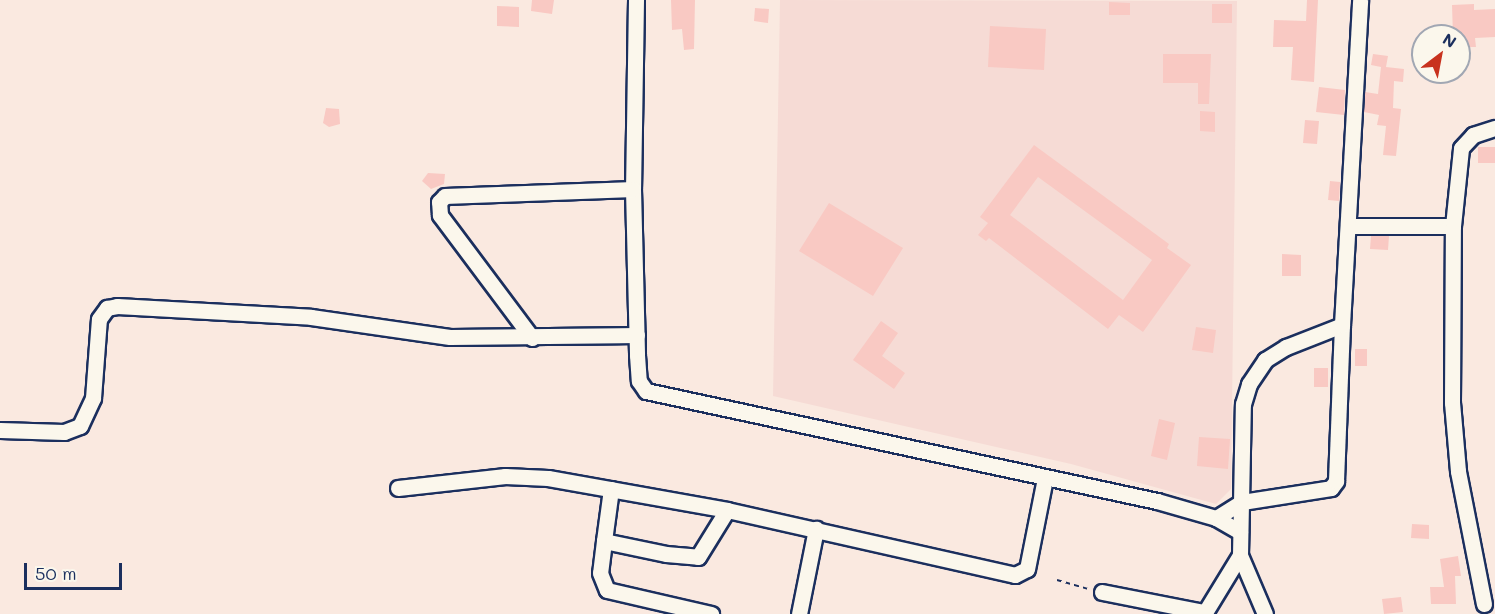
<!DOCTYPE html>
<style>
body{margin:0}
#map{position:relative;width:1495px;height:614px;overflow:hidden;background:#fae9e0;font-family:Mali,sans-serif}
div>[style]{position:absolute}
.built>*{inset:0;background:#f6dbd5}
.building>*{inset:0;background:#f9c9c3}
.path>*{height:2px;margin-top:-1px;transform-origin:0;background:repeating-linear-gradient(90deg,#1b2f5e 0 4.5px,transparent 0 9px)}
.roads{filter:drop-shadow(2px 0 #1b2f5e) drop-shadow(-2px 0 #1b2f5e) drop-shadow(0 2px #1b2f5e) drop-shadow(0 -2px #1b2f5e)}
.street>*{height:15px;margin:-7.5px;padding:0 7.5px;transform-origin:7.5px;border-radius:7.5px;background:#fbf7ec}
span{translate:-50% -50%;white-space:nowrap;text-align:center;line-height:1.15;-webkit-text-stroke:5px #fbf7ec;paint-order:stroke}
.north{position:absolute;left:1411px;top:24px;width:60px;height:60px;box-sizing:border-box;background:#fbf7ec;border:2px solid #a1a7b3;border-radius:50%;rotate:32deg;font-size:16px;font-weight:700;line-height:24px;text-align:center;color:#1b2f5e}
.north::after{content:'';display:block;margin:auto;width:21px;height:27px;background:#c8321e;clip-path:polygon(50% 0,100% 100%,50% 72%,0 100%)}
.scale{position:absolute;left:24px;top:563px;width:98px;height:27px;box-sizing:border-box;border:3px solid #1b2f5e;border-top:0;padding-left:8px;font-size:18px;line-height:21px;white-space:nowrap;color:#1b2f5e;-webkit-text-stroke:4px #fbf7ec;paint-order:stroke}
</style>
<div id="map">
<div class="built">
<div style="clip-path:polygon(780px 0,1237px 1px,1231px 489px,1216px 504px,1071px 464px,773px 396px)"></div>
</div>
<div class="building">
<div style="clip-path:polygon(532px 0,554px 0,552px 14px,531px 11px)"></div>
<div style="clip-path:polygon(671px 0,695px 0,694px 49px,684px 50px,682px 29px,672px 30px)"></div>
<div style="clip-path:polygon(1307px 0,1318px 0,1314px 82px,1291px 80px,1293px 47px,1273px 47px,1274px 20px,1306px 21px)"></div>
<div style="clip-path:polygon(1109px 2px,1130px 3px,1130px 15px,1109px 15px)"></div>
<div style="clip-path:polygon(1212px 4px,1232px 4px,1232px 23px,1212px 23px)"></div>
<div style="clip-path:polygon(1474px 4px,1474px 10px,1495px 9px,1495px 37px,1475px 38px,1476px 47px,1459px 47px,1459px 36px,1453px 36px,1452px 5px)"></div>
<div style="clip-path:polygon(497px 6px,519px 7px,519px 27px,497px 26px)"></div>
<div style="clip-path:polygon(755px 8px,769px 9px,768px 23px,754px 21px)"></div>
<div style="clip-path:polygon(990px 26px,1046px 29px,1044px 70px,988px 67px)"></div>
<div style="clip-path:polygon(1163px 54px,1211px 54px,1209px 104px,1198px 104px,1198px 83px,1163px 83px)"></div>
<div style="clip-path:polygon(1373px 54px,1388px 56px,1386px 67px,1404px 69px,1403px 82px,1394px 81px,1393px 108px,1401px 109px,1396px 156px,1383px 155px,1386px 126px,1377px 125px,1379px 115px,1364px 112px,1365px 92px,1378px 94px,1381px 67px,1371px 65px)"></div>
<div style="clip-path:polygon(1319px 87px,1345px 90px,1344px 115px,1316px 112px)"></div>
<div style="clip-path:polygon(326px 108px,339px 109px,340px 124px,329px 127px,323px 123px)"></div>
<div style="clip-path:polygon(1200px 111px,1215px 112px,1215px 132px,1200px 131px)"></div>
<div style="clip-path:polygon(1305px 120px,1319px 121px,1317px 144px,1303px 143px)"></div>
<div style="clip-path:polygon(evenodd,1034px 145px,1169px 244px,1167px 248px,1191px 265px,1143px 332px,1119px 315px,1108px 329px,989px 238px,986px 241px,978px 235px,988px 223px,980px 217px,1034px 145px,1038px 177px,1152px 260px,1123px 300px,1010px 215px,1038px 177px)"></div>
<div style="clip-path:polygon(1478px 147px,1495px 147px,1495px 163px,1478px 163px)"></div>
<div style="clip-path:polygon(428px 173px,445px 174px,444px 184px,431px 189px,422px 181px)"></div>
<div style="clip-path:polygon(1330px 181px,1340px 182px,1339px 201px,1328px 200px)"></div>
<div style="clip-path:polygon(829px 203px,903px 248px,873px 296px,799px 251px)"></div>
<div style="clip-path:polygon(1371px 236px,1389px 236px,1388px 250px,1370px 249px)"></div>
<div style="clip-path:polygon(1282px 254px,1301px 255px,1301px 276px,1282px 276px)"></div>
<div style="clip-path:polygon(881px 321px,898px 333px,882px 356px,905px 373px,894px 389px,853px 360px)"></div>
<div style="clip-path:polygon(1196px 327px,1216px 330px,1213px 353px,1192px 350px)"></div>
<div style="clip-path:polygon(1355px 349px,1367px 349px,1367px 366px,1355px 366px)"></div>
<div style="clip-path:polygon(1314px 368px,1328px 368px,1328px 387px,1314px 387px)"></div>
<div style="clip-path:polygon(1159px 419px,1175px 423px,1167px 460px,1151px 456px)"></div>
<div style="clip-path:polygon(1199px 437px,1230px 439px,1228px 469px,1197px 466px)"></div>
<div style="clip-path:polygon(1412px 524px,1429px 525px,1429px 539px,1411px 538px)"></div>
<div style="clip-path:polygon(1458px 556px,1461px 576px,1455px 576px,1456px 604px,1431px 604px,1430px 587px,1444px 587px,1440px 559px)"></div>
<div style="clip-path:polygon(1401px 597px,1403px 612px,1384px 614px,1382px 599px)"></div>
</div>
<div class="path">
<div style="left:1057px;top:580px;width:33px;rotate:16deg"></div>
</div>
<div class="roads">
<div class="street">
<div style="left:636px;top:0;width:189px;rotate:90.9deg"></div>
<div style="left:633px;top:189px;width:166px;rotate:88.6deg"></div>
<div style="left:637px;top:355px;width:26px;rotate:86deg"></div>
<div style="left:639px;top:381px;width:12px;rotate:55deg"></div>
<div style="left:646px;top:391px;width:523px;rotate:12.15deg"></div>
<div style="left:1157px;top:501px;width:61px;rotate:16.1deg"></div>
<div style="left:1216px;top:518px;width:28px;rotate:30deg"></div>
<div style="left:1348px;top:226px;width:105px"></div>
<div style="left:532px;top:338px;width:154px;rotate:-126.8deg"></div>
<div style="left:440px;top:215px;width:13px;rotate:-94deg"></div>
<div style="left:439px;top:202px;width:8px;rotate:-45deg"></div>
<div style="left:445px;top:196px;width:188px;rotate:-2.1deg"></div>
<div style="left:0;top:430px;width:64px;rotate:1.8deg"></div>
<div style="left:64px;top:432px;width:17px;rotate:-21deg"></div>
<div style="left:80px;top:426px;width:31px;rotate:-65deg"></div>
<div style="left:93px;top:398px;width:79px;rotate:-85.7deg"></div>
<div style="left:99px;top:319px;width:14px;rotate:-54deg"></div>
<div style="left:107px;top:308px;width:10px;rotate:-11deg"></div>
<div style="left:117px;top:306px;width:194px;rotate:3.2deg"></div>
<div style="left:311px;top:317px;width:140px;rotate:8.2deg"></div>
<div style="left:450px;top:337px;width:187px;rotate:-0.6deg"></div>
<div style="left:398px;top:488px;width:108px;rotate:-6.4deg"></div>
<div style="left:505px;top:476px;width:43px;rotate:2.7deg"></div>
<div style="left:548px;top:478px;width:182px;rotate:10.1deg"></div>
<div style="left:727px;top:510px;width:295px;rotate:12.7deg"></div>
<div style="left:1015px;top:575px;width:13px;rotate:-27deg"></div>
<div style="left:1027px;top:569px;width:93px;rotate:-78.8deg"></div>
<div style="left:611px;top:489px;width:52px;rotate:97.7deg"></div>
<div style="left:604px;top:541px;width:63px;rotate:11.8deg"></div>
<div style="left:666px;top:554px;width:32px;rotate:5deg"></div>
<div style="left:698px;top:557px;width:55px;rotate:-58.3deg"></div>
<div style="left:1216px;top:518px;width:31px;rotate:-32deg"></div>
<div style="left:1242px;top:502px;width:90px;rotate:-8.9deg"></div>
<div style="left:1331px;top:488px;width:9px;rotate:-54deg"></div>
<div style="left:1336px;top:481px;width:156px;rotate:-87.8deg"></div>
<div style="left:604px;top:541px;width:32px;rotate:97deg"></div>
<div style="left:600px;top:573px;width:18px;rotate:68deg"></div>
<div style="left:607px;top:590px;width:107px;rotate:13deg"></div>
<div style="left:1102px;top:592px;width:104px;rotate:11.1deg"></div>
<div style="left:1484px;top:604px;width:136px;rotate:-101.1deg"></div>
<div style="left:1458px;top:471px;width:68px;rotate:-95deg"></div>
<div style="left:1452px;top:403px;width:177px;rotate:-89.7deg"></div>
<div style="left:1453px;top:226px;width:78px;rotate:-84.1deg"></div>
<div style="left:1461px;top:148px;width:18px;rotate:-47deg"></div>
<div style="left:1473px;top:135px;width:23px;rotate:-18deg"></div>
<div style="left:799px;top:614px;width:87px;rotate:-78.7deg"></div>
<div style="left:1204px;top:614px;width:69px;rotate:-58.6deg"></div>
<div style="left:1265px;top:614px;width:64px;rotate:-113deg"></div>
<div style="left:1240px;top:555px;width:151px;rotate:-88.9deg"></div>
<div style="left:1243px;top:404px;width:21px;rotate:-73deg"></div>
<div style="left:1249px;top:384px;width:29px;rotate:-56deg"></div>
<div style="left:1265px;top:360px;width:25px;rotate:-32deg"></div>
<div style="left:1286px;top:347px;width:60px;rotate:-21.4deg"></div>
<div style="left:1342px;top:325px;width:325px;rotate:-86.8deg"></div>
</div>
</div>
<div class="north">N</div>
<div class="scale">50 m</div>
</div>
